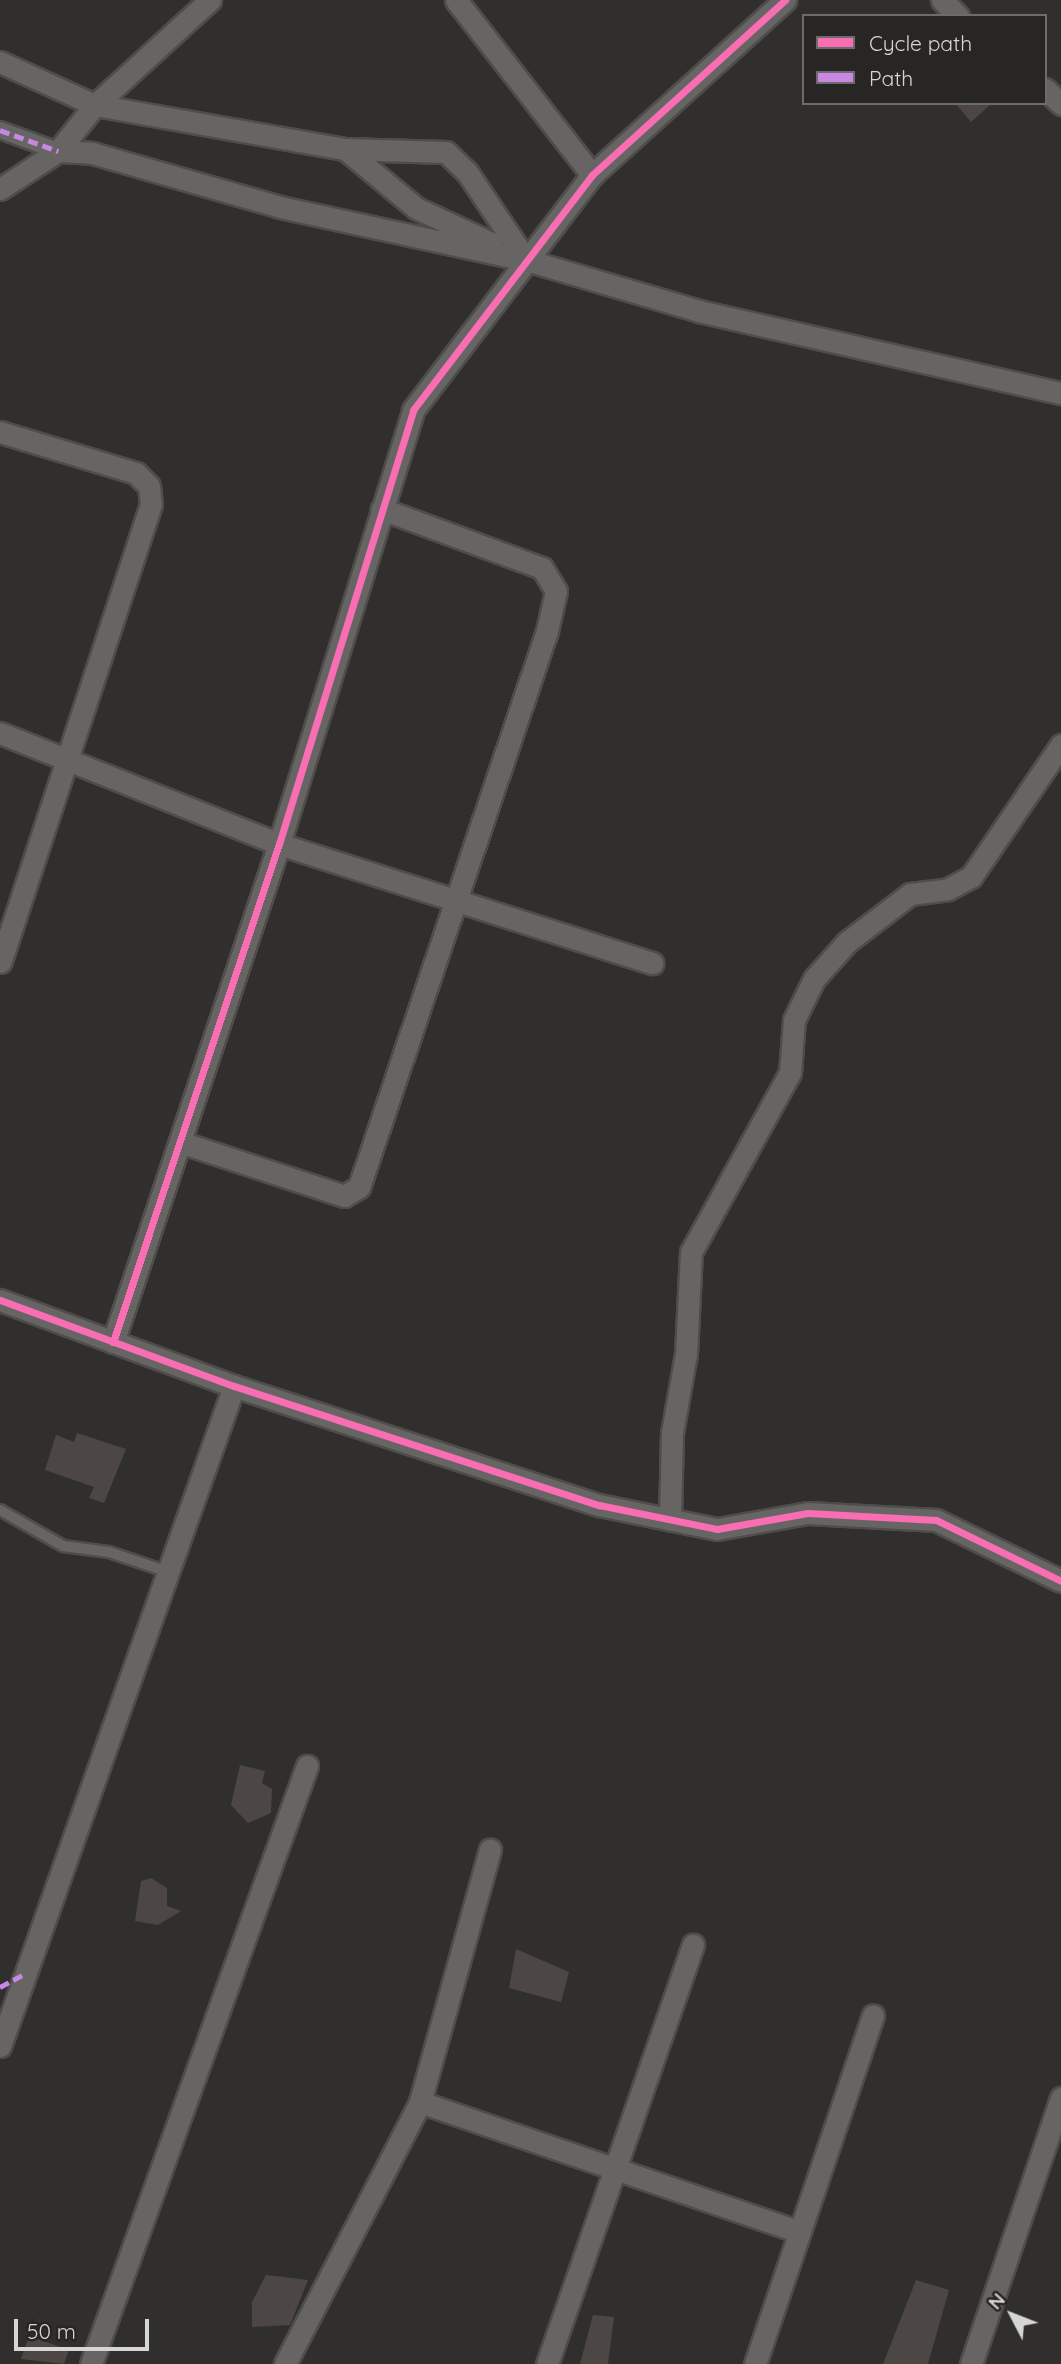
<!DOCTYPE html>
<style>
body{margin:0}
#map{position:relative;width:1061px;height:2364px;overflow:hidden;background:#302f2e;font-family:Quicksand,sans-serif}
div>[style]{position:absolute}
.building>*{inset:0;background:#4c4744}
.roads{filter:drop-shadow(2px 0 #4e4d4c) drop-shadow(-2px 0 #4e4d4c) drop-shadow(0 2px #4e4d4c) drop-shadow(0 -2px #4e4d4c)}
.service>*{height:10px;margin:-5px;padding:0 5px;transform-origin:5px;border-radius:5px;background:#666564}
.pedestrian>*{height:16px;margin:-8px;padding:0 8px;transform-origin:8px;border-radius:8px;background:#666564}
.minor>*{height:21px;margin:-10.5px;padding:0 10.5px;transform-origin:10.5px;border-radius:10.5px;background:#666564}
.quiet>*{height:5px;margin-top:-2.5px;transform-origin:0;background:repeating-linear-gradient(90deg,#c787e3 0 10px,transparent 0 15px)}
.cycleway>*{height:7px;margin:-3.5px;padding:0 3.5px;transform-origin:3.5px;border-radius:3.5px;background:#f96db3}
span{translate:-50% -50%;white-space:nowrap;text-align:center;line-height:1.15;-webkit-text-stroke:7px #272624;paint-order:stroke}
.legend{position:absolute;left:802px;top:14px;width:245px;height:91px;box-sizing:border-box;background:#272624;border:2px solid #6d6c6a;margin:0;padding:9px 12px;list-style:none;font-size:21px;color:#d6d6d4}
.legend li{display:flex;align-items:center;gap:14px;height:35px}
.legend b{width:35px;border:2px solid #6d6c6a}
.north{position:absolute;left:977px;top:2280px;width:70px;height:70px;-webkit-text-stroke:5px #272624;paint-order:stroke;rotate:312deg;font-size:19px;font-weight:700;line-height:28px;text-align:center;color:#d6d6d4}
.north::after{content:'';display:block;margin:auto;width:24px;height:32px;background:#d6d6d4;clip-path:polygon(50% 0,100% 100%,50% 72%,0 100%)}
.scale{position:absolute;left:14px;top:2319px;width:135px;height:32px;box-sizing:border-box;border:4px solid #d6d6d4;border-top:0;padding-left:9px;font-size:21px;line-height:24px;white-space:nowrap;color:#d6d6d4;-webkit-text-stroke:5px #272624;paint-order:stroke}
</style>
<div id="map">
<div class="building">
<div style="clip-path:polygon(955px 103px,992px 103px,971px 122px)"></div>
<div style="clip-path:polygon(77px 1433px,126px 1449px,104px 1503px,89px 1498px,94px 1487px,45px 1470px,56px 1435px,74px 1442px)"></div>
<div style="clip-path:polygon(240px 1765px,265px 1771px,262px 1783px,272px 1789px,271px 1813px,248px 1823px,231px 1805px)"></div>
<div style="clip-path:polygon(151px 1878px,167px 1888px,167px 1906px,181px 1911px,158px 1925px,135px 1921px,141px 1881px)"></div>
<div style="clip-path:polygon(516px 1949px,569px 1972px,561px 2002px,509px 1988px)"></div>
<div style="clip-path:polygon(266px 2275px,308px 2280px,290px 2325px,252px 2327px,252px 2302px)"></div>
<div style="clip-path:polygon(916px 2280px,949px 2290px,928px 2364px,883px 2364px)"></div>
<div style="clip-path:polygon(593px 2315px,614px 2317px,608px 2364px,580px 2364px)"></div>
<div style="clip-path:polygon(29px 2336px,69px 2350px,64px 2364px,21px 2359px)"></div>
</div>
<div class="roads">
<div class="service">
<div style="left:0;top:1510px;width:73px;rotate:29.7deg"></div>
<div style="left:63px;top:1546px;width:46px;rotate:7.4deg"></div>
<div style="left:109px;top:1552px;width:62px;rotate:18.7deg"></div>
</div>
<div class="pedestrian">
<div style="left:0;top:130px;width:62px;rotate:19.9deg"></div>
</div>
<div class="minor">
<div style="left:456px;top:0;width:222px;rotate:52.1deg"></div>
<div style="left:942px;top:0;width:23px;rotate:45deg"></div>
<div style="left:0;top:62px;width:104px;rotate:24.4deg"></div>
<div style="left:95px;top:105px;width:254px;rotate:10deg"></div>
<div style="left:345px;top:149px;width:101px;rotate:1.7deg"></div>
<div style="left:446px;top:152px;width:29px;rotate:44deg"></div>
<div style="left:467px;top:172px;width:106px;rotate:56.2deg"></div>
<div style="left:526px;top:260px;width:7px;rotate:-153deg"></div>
<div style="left:1045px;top:89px;width:22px;rotate:43deg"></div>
<div style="left:345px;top:149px;width:92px;rotate:39.7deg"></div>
<div style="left:416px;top:208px;width:83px;rotate:25deg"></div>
<div style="left:58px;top:151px;width:34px;rotate:3deg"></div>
<div style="left:92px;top:153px;width:196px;rotate:16deg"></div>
<div style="left:280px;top:207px;width:252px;rotate:12.2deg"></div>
<div style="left:526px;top:260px;width:180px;rotate:16.4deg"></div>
<div style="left:699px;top:311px;width:371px;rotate:12.8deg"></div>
<div style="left:0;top:189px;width:69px;rotate:-33.2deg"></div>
<div style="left:58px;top:151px;width:59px;rotate:-51.2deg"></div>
<div style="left:95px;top:105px;width:156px;rotate:-42.4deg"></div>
<div style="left:0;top:432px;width:142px;rotate:16.8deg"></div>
<div style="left:136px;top:473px;width:18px;rotate:45deg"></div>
<div style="left:149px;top:486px;width:18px;rotate:84deg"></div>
<div style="left:151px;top:504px;width:482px;rotate:108.2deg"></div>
<div style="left:0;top:733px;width:300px;rotate:21.7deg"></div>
<div style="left:279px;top:844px;width:392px;rotate:17.7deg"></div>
<div style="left:180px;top:1142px;width:173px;rotate:18.2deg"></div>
<div style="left:344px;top:1196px;width:17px;rotate:-31deg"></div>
<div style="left:359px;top:1187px;width:587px;rotate:-71.32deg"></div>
<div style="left:547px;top:631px;width:41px;rotate:-77.3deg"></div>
<div style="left:556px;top:591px;width:27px;rotate:-121deg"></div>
<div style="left:542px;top:568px;width:171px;rotate:-159.8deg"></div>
<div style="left:0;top:1300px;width:249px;rotate:20.2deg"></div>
<div style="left:234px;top:1386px;width:384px;rotate:18.1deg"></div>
<div style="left:599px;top:1505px;width:120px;rotate:11.5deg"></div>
<div style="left:717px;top:1529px;width:92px;rotate:-10deg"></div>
<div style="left:808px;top:1513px;width:128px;rotate:3.1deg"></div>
<div style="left:936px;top:1520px;width:139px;rotate:26deg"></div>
<div style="left:113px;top:1342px;width:525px;rotate:-71.57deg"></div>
<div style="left:279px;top:844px;width:454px;rotate:-72.8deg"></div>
<div style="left:413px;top:410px;width:295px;rotate:-52.7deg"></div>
<div style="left:592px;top:175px;width:261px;rotate:-42.2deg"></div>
<div style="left:670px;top:1520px;width:87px;rotate:-88.7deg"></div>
<div style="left:672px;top:1433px;width:80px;rotate:-80deg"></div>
<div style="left:686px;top:1354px;width:102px;rotate:-87.2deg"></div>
<div style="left:691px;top:1252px;width:205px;rotate:-61.1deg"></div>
<div style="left:790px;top:1073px;width:53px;rotate:-85.7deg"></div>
<div style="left:794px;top:1020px;width:46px;rotate:-64deg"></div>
<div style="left:814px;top:979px;width:50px;rotate:-48.3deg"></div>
<div style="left:847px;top:942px;width:79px;rotate:-37.3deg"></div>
<div style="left:910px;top:894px;width:38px;rotate:-7deg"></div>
<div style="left:948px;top:889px;width:26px;rotate:-28deg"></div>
<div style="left:971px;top:877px;width:160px;rotate:-55.7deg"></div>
<div style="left:0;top:2046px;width:700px;rotate:-70.48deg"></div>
<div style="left:420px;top:2102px;width:401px;rotate:18.9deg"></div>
<div style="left:91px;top:2364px;width:636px;rotate:-70.14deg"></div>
<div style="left:285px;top:2364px;width:295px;rotate:-62.7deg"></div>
<div style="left:420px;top:2102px;width:262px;rotate:-74.5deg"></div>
<div style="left:547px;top:2364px;width:444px;rotate:-70.8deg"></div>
<div style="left:755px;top:2364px;width:368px;rotate:-71.3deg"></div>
<div style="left:971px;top:2364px;width:281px;rotate:-71.3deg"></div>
</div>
</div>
<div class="quiet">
<div style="left:0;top:130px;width:62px;rotate:19.9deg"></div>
<div style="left:0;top:1987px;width:30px;rotate:-28deg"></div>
</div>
<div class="cycleway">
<div style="left:0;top:1300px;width:249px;rotate:20.2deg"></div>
<div style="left:234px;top:1386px;width:384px;rotate:18.1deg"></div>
<div style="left:599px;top:1505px;width:120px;rotate:11.5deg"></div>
<div style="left:717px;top:1529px;width:92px;rotate:-10deg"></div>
<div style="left:808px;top:1513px;width:128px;rotate:3.1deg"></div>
<div style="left:936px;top:1520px;width:139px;rotate:26deg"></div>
<div style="left:113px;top:1342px;width:525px;rotate:-71.57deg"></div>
<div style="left:279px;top:844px;width:454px;rotate:-72.8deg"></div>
<div style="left:413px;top:410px;width:295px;rotate:-52.7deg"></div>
<div style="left:592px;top:175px;width:261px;rotate:-42.2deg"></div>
</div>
<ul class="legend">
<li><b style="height:9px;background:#f96db3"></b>Cycle path</li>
<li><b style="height:9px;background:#c787e3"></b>Path</li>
</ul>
<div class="north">N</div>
<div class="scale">50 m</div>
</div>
